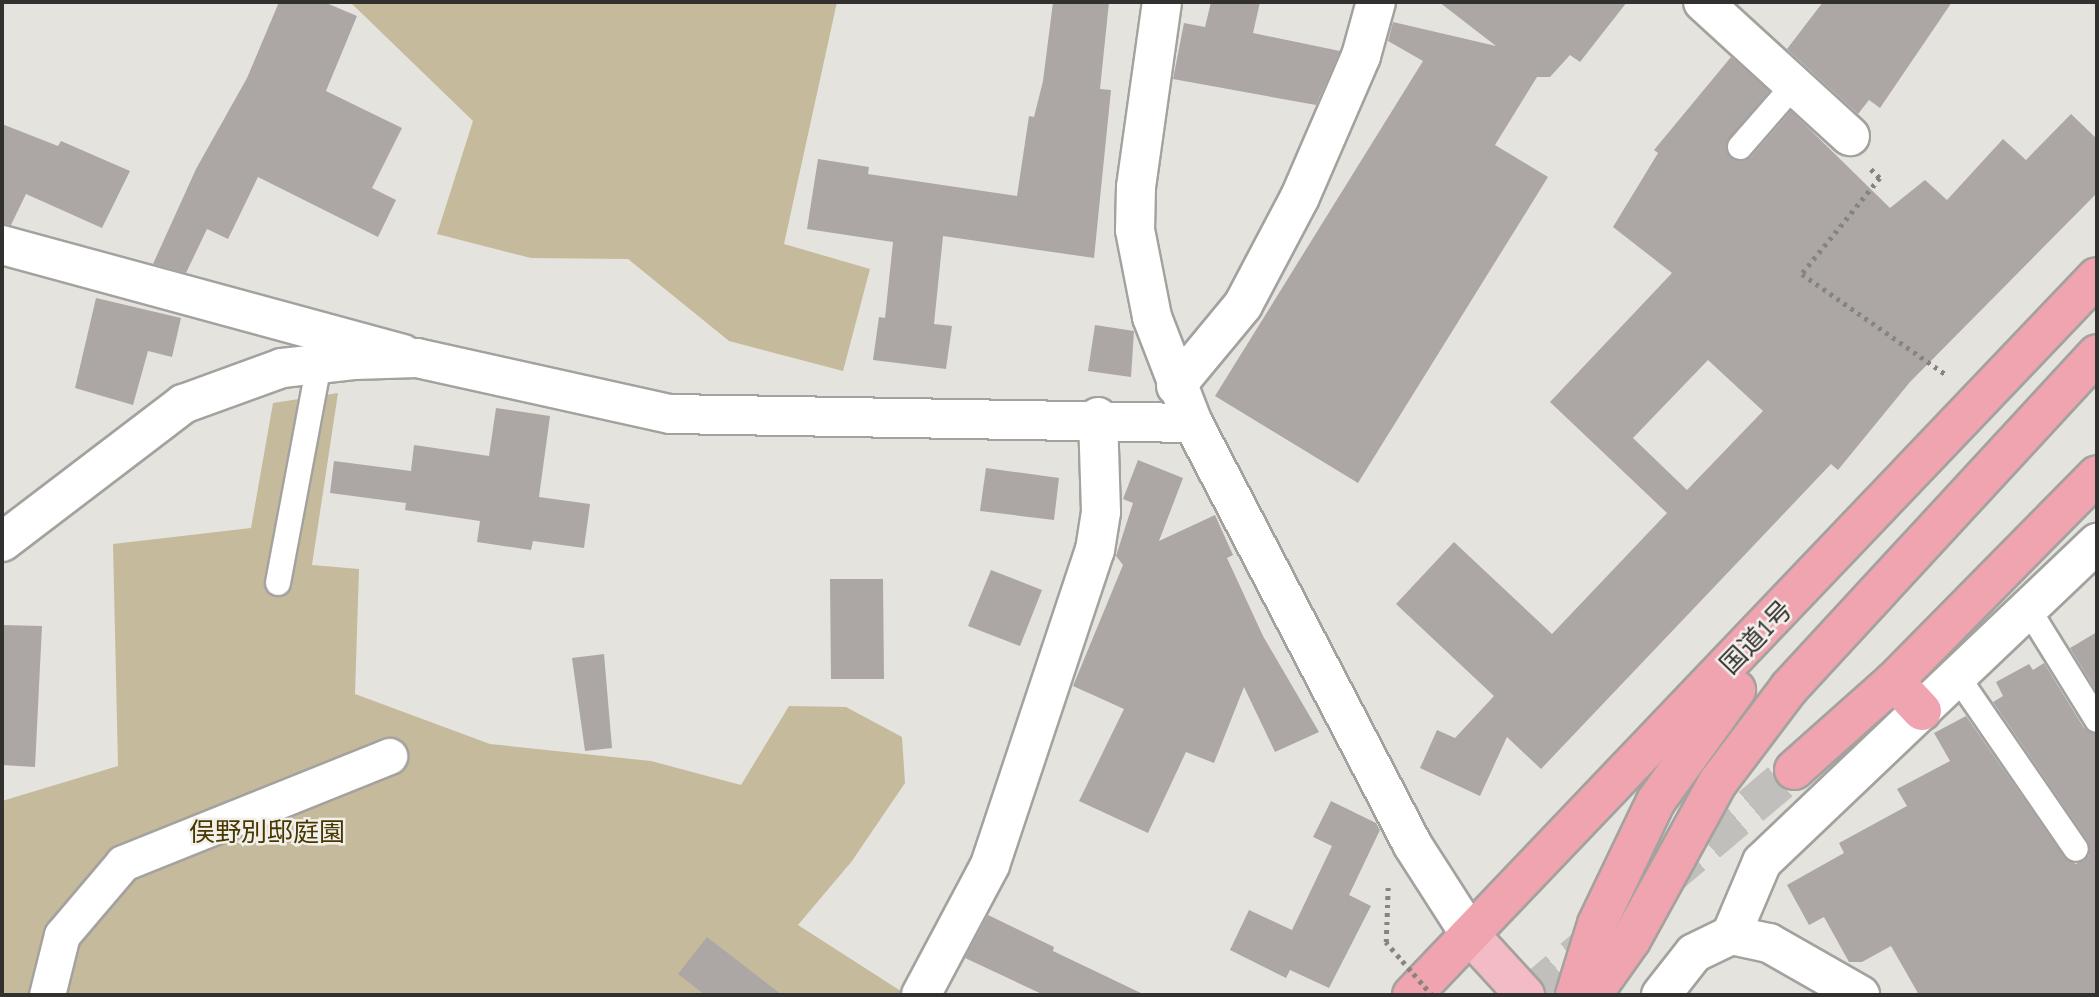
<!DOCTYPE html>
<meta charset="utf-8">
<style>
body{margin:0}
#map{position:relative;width:2099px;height:997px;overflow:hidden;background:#e5e3de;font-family:"PT Sans Narrow","Noto Sans JP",sans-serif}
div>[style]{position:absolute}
.green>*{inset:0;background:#c6ba9c}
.building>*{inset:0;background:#aca7a5}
.trunk-tunnel>*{height:38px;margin-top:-19px;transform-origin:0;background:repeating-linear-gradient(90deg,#c1bfbb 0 38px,transparent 0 57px)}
.path>*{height:4.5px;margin-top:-2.25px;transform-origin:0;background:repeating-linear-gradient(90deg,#868481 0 3.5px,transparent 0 8.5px)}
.roads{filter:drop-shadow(2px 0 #a4a29e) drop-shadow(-2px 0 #a4a29e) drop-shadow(0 2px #a4a29e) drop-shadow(0 -2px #a4a29e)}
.service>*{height:24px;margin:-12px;padding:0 12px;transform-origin:12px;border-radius:12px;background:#fff}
.pedestrian>*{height:35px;margin:-17.5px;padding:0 17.5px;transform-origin:17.5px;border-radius:17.5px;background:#fff}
.minor>*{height:38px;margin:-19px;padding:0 19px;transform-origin:19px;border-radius:19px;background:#fff}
.tertiary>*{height:38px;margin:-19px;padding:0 19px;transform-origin:19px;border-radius:19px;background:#fff}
.primary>*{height:38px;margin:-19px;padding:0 19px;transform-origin:19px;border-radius:19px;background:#f3bbc4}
.trunk>*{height:38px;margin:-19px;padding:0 19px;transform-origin:19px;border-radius:19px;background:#efa4b0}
.path-bridge>*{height:4.5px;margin-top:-2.25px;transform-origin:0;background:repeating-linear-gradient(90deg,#868481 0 3.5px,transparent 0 8.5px)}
span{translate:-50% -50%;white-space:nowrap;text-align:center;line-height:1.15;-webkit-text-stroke:5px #f2f0eb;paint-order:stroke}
.street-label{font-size:26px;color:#32312f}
.park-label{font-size:26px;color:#483701}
.frame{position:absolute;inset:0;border:4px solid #32312f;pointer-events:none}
</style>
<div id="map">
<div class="green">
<div style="clip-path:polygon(350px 2px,837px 2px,784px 244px,870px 269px,843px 371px,729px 341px,628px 259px,531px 258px,437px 234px,473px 121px)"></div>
<div style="clip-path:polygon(338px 393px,312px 565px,359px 569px,355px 694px,490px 744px,651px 761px,741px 785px,789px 706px,846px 707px,902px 737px,905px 783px,852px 861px,798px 925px,907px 995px,2px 995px,2px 801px,118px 766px,113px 544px,251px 528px,273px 403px)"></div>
</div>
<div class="building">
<div style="clip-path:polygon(279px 2px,324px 2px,357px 16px,326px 91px,402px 128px,372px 188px,396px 200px,378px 237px,258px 177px,228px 239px,207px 229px,186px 273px,153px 264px,196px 169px,247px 78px)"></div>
<div style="clip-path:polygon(1053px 2px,1109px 2px,1100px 89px,1111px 90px,1094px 258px,943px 236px,934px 324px,952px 326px,946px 369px,873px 360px,879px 317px,885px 318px,893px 242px,807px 229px,818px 159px,869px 167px,868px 174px,1017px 196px,1029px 116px,1034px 117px,1043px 81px)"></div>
<div style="clip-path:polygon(1211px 2px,1260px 2px,1253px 33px,1340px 51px,1316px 105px,1173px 79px,1184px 23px,1205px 27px)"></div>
<div style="clip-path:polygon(1439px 2px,1627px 2px,1580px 62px,1570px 55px,1550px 77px,1537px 77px,1495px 145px,1548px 177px,1358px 483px,1215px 396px,1423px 61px,1388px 41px,1393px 22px,1496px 46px)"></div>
<div style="clip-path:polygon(1823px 2px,1952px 2px,1880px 108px,1869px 100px,1858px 114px,1787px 49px)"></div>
<div style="clip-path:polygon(evenodd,1731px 57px,1769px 91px,1726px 144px,1736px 161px,1751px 157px,1791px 111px,1890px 208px,1925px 180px,1947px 200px,2003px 139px,2026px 160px,2071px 114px,2097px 139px,2097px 193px,1910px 382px,1838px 470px,1831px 464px,1541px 769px,1507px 737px,1480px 796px,1420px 768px,1437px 730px,1455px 738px,1494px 696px,1396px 604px,1454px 542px,1552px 634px,1667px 513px,1550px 402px,1672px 273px,1613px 227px,1658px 153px,1654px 150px,1731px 57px,1708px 360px,1763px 411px,1687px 490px,1633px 438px,1708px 360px)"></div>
<div style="clip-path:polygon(2px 124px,58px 146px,61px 141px,130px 171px,102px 228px,26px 194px,11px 225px,2px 224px)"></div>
<div style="clip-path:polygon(96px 298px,181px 318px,172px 357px,148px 351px,133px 405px,75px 388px)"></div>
<div style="clip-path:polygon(1095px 325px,1134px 331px,1131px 377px,1088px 371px)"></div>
<div style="clip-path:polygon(496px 408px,550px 416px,539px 497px,590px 504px,584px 548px,533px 541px,531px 550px,477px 542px,480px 521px,405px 510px,406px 503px,330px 493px,334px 461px,411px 471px,414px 445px,489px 456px)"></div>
<div style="clip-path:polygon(1138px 460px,1183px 478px,1159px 541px,1215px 515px,1233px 555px,1227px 558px,1263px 636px,1319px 732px,1275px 752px,1244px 687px,1214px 763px,1186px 752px,1148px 833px,1079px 801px,1124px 709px,1073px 686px,1123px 565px,1116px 556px,1133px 503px,1123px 499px)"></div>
<div style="clip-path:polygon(986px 468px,1059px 478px,1054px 520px,980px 511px)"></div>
<div style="clip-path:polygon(991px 570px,1042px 590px,1020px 646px,968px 626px)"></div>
<div style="clip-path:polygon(830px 579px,883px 579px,884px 679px,831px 679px)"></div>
<div style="clip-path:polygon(2px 625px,42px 626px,35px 767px,2px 765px)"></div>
<div style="clip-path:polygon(2097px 632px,2097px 692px,2070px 648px)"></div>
<div style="clip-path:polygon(604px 654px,612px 748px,585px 751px,572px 658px)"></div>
<div style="clip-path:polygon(2044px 663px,2084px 728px,2097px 735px,2097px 995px,1919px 995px,1891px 946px,1862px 962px,1849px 962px,1824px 917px,1809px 925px,1787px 885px,1844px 853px,1839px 843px,1907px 806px,1897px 789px,1950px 761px,1934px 733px,1966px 716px,2064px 857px,2076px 864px,2089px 856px,2088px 841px,1993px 702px,2003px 696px,1996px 682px,2029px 664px,2033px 670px)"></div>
<div style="clip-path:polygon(1331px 801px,1376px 823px,1380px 830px,1349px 895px,1371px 906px,1329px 988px,1290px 970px,1286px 978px,1230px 950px,1249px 910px,1292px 930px,1332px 846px,1313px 837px)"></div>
<div style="clip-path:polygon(988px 915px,1054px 947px,1053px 951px,1145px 995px,1044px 995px,965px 958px)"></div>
<div style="clip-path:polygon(707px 937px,782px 995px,705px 995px,678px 974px)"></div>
</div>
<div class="trunk-tunnel">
<div style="left:1664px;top:880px;width:170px;rotate:-40.2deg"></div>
<div style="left:1529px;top:995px;width:97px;rotate:-40deg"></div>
</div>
<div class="path">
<div style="left:1871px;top:169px;width:13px;rotate:45deg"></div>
<div style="left:1880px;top:178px;width:124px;rotate:129.1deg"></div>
<div style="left:1802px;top:274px;width:177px;rotate:34.9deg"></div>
<div style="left:1386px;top:942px;width:58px;rotate:-88deg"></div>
</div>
<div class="roads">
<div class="service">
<div style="left:1740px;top:147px;width:82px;rotate:-48.9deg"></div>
<div style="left:278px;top:583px;width:223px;rotate:-79.4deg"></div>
<div style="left:2030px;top:612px;width:127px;rotate:58.2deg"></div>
<div style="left:1959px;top:679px;width:206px;rotate:55.5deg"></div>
</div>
<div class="pedestrian">
<div style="left:47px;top:995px;width:62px;rotate:-76deg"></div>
<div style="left:62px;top:935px;width:94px;rotate:-49.7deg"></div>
<div style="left:123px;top:863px;width:287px;rotate:-21.9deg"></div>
</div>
<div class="minor">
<div style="left:1162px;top:2px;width:187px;rotate:98deg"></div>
<div style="left:1136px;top:187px;width:43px;rotate:91.3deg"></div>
<div style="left:1135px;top:230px;width:89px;rotate:78.9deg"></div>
<div style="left:1152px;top:317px;width:114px;rotate:68.9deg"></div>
<div style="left:1193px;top:423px;width:475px;rotate:62.5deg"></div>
<div style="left:1412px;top:844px;width:109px;rotate:57.3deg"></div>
<div style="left:1703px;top:2px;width:199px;rotate:42.4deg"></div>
<div style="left:2px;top:245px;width:415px;rotate:15.2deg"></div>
<div style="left:1176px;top:386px;width:105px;rotate:-50.4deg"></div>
<div style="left:1243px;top:305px;width:122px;rotate:-62.2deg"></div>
<div style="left:1300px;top:197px;width:154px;rotate:-66.6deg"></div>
<div style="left:1361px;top:56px;width:56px;rotate:-74.5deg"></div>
<div style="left:1731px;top:935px;width:79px;rotate:-67deg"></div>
<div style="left:1762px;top:862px;width:463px;rotate:-43.6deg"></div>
<div style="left:921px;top:995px;width:147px;rotate:-62deg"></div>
<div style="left:990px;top:865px;width:332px;rotate:-71.6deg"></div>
<div style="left:1095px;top:550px;width:38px;rotate:-81deg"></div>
<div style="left:1101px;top:512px;width:95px;rotate:-91.8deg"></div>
<div style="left:1661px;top:995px;width:53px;rotate:-51.8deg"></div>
<div style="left:1694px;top:953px;width:41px;rotate:-25.9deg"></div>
<div style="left:1731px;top:935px;width:39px;rotate:12deg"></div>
<div style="left:1769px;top:943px;width:105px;rotate:29.7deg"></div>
</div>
<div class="tertiary">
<div style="left:2px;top:542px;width:228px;rotate:-37.3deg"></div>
<div style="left:183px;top:404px;width:105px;rotate:-20deg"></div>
<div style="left:282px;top:368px;width:72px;rotate:-6.3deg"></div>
<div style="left:354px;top:360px;width:63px;rotate:-1.8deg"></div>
<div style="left:417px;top:358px;width:259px;rotate:12.5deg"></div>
<div style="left:670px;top:414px;width:523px;rotate:0.99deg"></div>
</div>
<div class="primary">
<div style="left:1471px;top:936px;width:80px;rotate:47.5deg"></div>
</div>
<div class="trunk">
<div style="left:1894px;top:681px;width:41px;rotate:47deg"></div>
<div style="left:1794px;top:770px;width:134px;rotate:-41.7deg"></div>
<div style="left:1894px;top:681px;width:289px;rotate:-45.4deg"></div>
<div style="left:1412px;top:995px;width:992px;rotate:-46.35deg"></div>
<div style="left:1575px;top:995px;width:74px;rotate:-72.8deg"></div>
<div style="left:1597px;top:924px;width:136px;rotate:-64.4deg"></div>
<div style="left:1656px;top:801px;width:137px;rotate:-54.2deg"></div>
<div style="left:1592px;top:995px;width:67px;rotate:-54.7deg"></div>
<div style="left:1631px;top:940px;width:180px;rotate:-61.2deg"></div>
<div style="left:1718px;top:782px;width:118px;rotate:-52.9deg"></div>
<div style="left:1789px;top:688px;width:454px;rotate:-47.3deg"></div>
</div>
</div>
<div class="path-bridge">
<div style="left:1386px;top:942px;width:70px;rotate:49deg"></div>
</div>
<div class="street-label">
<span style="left:1756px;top:637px;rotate:-46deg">国道1号</span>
</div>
<div class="park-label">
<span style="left:267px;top:832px">俣野別邸庭園</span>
</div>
<div class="frame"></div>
</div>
